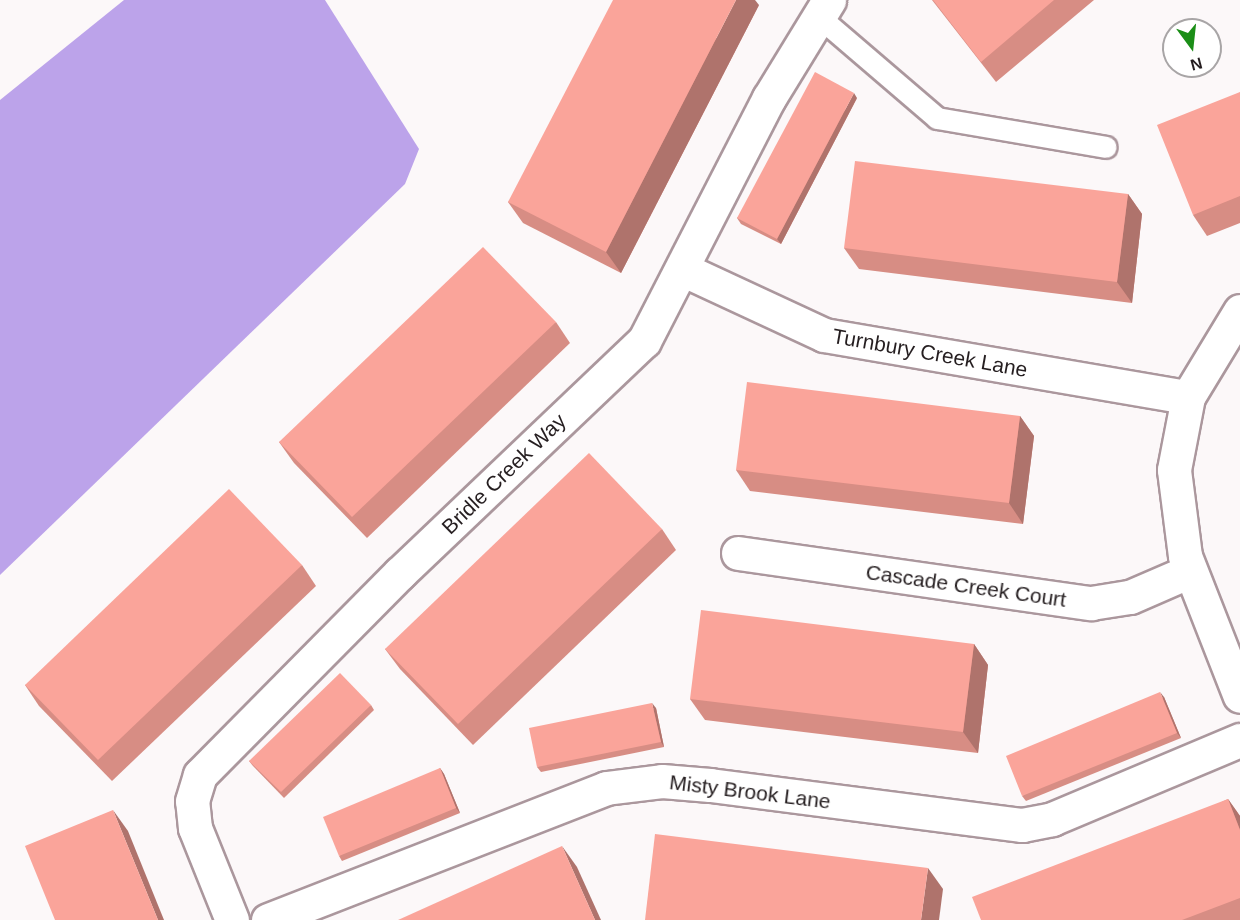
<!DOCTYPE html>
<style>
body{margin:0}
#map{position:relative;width:1240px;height:920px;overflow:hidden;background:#fcf8f9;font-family:Helvetica,sans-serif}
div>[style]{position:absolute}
.water>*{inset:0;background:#bca3ea}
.roads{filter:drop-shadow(2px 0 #ab979d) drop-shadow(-2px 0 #ab979d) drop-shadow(0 2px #ab979d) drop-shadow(0 -2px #ab979d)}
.service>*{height:21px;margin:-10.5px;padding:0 10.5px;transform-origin:10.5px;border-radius:10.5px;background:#fff}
.minor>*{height:33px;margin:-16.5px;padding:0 16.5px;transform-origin:16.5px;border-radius:16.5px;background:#fff}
.wall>*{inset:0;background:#d78d84}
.shaded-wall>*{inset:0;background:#af736c}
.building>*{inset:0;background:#faa49a}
span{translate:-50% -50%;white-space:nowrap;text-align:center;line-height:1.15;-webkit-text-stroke:4.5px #fff;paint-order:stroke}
.street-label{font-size:21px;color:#251e20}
.north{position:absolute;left:1162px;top:18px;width:60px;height:60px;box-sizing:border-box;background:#fff;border:2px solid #a8a5a6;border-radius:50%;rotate:165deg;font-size:16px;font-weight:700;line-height:24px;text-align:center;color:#251e20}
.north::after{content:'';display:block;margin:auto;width:21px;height:27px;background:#1b8e17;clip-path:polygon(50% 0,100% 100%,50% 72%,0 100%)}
</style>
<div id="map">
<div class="water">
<div style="clip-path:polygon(124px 0,325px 0,419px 149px,405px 184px,0 575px,0 100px)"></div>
</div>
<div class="roads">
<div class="service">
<div style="left:817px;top:15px;width:158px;rotate:40.6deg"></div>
<div style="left:937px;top:118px;width:171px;rotate:9.7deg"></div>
</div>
<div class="minor">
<div style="left:684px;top:270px;width:154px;rotate:24.9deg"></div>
<div style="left:824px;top:335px;width:369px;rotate:9.7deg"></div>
<div style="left:1240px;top:311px;width:100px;rotate:121.2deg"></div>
<div style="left:1188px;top:397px;width:74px;rotate:100.9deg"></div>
<div style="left:1174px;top:470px;width:87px;rotate:82.7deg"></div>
<div style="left:1185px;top:556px;width:150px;rotate:68.6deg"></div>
<div style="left:738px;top:553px;width:357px;rotate:8.1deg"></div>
<div style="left:1091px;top:603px;width:39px;rotate:-9deg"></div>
<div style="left:1130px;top:597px;width:65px;rotate:-23.4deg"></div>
<div style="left:232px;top:920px;width:99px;rotate:-111.9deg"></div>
<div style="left:195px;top:828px;width:27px;rotate:-96deg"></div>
<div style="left:192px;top:801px;width:27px;rotate:-73deg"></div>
<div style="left:200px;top:775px;width:284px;rotate:-45.3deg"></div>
<div style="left:400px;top:573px;width:337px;rotate:-43.6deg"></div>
<div style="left:644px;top:341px;width:273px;rotate:-62.8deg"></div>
<div style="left:769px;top:98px;width:115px;rotate:-58.5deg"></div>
<div style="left:268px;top:920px;width:363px;rotate:-21.3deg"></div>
<div style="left:606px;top:788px;width:56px;rotate:-7.1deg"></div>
<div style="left:662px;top:781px;width:48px;rotate:4.8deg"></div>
<div style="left:710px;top:785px;width:315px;rotate:7.3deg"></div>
<div style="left:1022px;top:825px;width:31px;rotate:-11deg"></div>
<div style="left:1052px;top:819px;width:204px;rotate:-22.8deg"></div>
</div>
</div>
<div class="wall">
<div style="clip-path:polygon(932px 0,1094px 0,996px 82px)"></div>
<div style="clip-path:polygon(759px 5px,621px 273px,523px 223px,508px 202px)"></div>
<div style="clip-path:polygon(1240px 92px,1240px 223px,1207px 236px,1193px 215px)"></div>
<div style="clip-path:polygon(857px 98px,781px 244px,741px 224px,737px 218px)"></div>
<div style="clip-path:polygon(1128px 194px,1142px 214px,1132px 303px,859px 269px,844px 248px)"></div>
<div style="clip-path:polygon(556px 322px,570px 343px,367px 538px,294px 463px,279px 442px)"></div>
<div style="clip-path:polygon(1020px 416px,1034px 436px,1023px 524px,750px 491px,736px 470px)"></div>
<div style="clip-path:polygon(662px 529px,676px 550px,473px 745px,400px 669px,385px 649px)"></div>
<div style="clip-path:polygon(302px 565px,316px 586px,112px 781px,39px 706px,25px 685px)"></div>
<div style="clip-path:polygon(974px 644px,988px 665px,978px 753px,705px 720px,690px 699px)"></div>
<div style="clip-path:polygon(1164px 697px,1181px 738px,1026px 801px,1022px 796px)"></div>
<div style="clip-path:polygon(371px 705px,374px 710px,284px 798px,253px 766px,249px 761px)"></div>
<div style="clip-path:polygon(656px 708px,664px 747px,541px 772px,537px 767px)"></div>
<div style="clip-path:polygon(440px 768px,444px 774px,460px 813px,342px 861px,339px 856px)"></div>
<div style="clip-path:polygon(1228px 799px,1240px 816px,1240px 920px,981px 920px)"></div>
</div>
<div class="shaded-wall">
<div style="clip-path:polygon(736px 0,755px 0,759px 5px,621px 273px,606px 252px)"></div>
<div style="clip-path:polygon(854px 93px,857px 98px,781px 244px,777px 239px)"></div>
<div style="clip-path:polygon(1128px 194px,1142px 214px,1132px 303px,1117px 282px)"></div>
<div style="clip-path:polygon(1020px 416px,1034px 436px,1023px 524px,1009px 503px)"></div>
<div style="clip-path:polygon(974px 644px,988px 665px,978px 753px,963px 732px)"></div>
<div style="clip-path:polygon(1160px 692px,1164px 697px,1181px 738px,1177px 733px)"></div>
<div style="clip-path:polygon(652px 703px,656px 708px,664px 747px,661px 742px)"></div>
<div style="clip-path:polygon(440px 768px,444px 774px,460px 813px,456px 808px)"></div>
<div style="clip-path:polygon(1228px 799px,1240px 816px,1240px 830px)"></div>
<div style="clip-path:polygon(113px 810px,128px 831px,164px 920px,158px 920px)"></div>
<div style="clip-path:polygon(562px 846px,577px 867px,601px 920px,595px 920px)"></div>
<div style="clip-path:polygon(928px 868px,943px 889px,939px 920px,921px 920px)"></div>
</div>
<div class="building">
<div style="clip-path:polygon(613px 0,736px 0,606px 252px,508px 202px)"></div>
<div style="clip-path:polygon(933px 0,1054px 0,981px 62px)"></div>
<div style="clip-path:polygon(815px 72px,854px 93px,777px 239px,737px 218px)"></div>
<div style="clip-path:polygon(1240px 92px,1240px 196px,1193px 215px,1157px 125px)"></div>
<div style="clip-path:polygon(855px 161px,1128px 194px,1117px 282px,844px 248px)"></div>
<div style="clip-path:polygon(483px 247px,556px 322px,352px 517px,279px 442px)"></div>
<div style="clip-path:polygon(747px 382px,1020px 416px,1009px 503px,736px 470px)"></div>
<div style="clip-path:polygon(589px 453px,662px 529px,458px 724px,385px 649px)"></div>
<div style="clip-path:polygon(229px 489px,302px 565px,98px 760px,25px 685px)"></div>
<div style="clip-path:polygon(701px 610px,974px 644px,963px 732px,690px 699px)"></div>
<div style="clip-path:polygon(340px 673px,371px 705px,281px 792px,249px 761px)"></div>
<div style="clip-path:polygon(1160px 692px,1177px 733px,1022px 796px,1006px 756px)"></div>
<div style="clip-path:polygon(652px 703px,661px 742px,537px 767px,529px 728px)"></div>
<div style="clip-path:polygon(440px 768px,456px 808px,339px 856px,323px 817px)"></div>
<div style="clip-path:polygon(1228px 799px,1240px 830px,1240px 898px,1182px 920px,981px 920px,972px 897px)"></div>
<div style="clip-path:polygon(113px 810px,158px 920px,55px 920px,25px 846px)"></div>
<div style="clip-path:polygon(655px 834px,928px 868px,921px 920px,645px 920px)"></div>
<div style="clip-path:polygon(562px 846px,595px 920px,398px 920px)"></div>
</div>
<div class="street-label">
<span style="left:930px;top:353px;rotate:10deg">Turnbury Creek Lane</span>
<span style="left:504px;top:474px;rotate:-44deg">Bridle Creek Way</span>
<span style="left:966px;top:586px;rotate:8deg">Cascade Creek Court</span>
<span style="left:750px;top:792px;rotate:7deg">Misty Brook Lane</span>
</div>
<div class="north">N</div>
</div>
